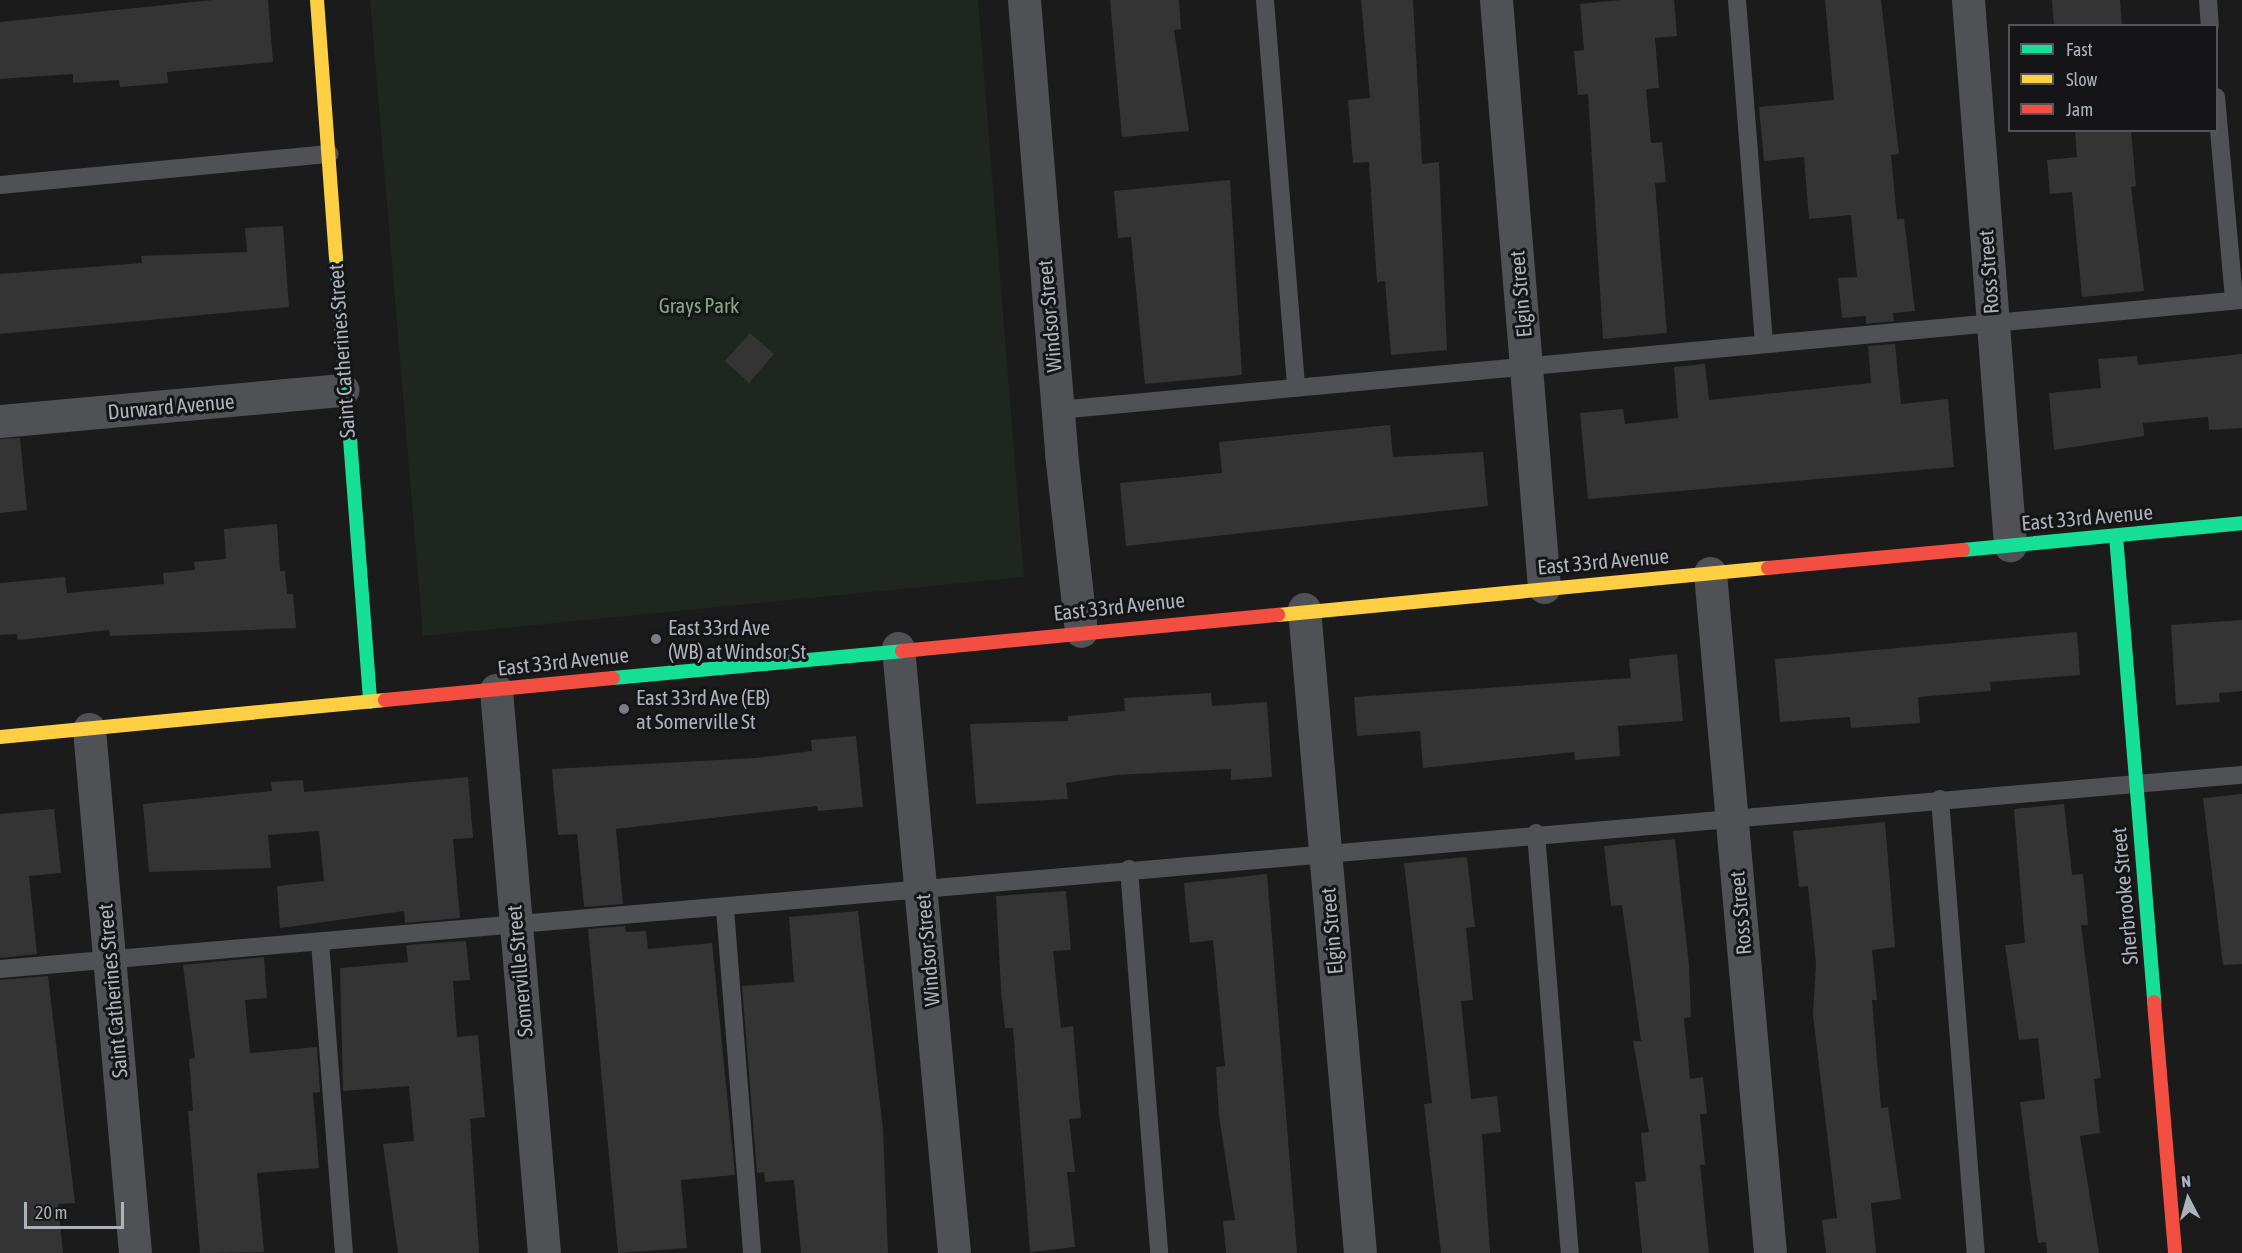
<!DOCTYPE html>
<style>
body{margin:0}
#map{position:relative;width:2242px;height:1253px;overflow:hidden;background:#1b1b1b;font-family:"Asap Condensed",sans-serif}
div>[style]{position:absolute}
.green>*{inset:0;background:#1f261f}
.building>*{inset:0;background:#343435}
.lane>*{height:18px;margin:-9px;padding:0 9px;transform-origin:9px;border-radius:9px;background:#4f5154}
.street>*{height:33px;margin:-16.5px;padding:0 16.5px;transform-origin:16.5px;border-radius:16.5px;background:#4f5154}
.fast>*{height:14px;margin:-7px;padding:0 7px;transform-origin:7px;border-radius:7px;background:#16e098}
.slow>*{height:14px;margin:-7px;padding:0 7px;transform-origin:7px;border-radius:7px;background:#ffcf43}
.jam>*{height:14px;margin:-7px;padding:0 7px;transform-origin:7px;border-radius:7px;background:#f24e42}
.dots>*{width:16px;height:16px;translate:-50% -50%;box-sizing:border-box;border:3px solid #151517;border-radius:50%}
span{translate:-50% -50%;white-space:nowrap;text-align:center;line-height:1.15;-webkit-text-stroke:6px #151517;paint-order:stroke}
.street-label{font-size:21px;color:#adb3bc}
.park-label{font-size:21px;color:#86a684}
.poi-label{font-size:21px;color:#adb3bc}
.left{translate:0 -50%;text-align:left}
.legend{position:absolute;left:2008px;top:24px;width:210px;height:108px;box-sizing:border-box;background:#151517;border:2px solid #525459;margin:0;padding:8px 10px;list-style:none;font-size:18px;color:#adb3bc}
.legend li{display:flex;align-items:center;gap:12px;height:30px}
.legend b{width:30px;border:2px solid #525459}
.north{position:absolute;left:2158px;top:1169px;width:60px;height:60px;-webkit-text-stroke:4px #151517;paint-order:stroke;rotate:354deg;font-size:16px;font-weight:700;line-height:24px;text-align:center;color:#adb3bc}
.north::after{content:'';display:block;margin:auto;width:21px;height:27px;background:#adb3bc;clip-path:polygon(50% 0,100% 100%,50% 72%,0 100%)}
.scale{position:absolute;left:24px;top:1202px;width:100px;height:27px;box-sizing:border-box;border:3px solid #adb3bc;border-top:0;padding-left:8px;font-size:18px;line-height:21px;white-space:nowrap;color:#adb3bc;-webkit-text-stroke:4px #151517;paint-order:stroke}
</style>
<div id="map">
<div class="green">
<div style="clip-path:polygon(370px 0,978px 0,1024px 577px,423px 636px)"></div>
</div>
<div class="building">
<div style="clip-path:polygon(213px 0,268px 0,273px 62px,167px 72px,168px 83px,120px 87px,119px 80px,73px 83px,73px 74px,0 79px,0 22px)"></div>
<div style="clip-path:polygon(1110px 0,1179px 0,1181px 29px,1174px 30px,1189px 131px,1122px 137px)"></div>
<div style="clip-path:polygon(1361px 0,1413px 0,1422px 164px,1439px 162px,1447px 350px,1391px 355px,1385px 281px,1377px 282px,1369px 162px,1353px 163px,1348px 100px,1370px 98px)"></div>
<div style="clip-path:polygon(1621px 0,1674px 0,1677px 36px,1655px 38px,1659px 88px,1646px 89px,1651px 143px,1662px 142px,1666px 182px,1655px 183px,1667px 333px,1603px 339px,1588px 94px,1578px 95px,1574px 51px,1584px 50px,1580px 4px)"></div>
<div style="clip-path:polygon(1825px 0,1881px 0,1899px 154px,1891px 155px,1897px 219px,1904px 219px,1915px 311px,1893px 313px,1894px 321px,1866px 324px,1866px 316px,1842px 318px,1838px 278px,1857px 277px,1851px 215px,1809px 219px,1804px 157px,1764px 161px,1759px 107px,1834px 100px)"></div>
<div style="clip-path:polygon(2052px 0,2120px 0,2122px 26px,2054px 26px)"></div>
<div style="clip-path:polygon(2075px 130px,2131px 130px,2136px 186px,2131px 187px,2144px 291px,2082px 297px,2072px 192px,2050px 194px,2047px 160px,2077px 157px)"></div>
<div style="clip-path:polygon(1230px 180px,1242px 375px,1145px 384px,1131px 237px,1118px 238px,1114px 191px)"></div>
<div style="clip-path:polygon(283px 226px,289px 307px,0 334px,0 274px,142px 263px,141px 256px,247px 252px,245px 228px)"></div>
<div style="clip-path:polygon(750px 333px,774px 354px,749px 383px,725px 361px)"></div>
<div style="clip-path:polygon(1895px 344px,1901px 404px,1948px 399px,1954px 467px,1588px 499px,1580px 413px,1623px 409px,1625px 424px,1678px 418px,1674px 367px,1705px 364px,1709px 400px,1871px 383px,1868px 346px)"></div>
<div style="clip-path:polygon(2242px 354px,2242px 428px,2209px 430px,2208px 417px,2143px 423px,2144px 436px,2054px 450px,2049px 393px,2101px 388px,2098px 359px,2137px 356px,2138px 365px)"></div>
<div style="clip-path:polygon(1390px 425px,1393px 457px,1483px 452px,1488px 506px,1126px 546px,1120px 483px,1222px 473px,1219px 442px)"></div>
<div style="clip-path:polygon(20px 438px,27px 510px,0 513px,0 439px)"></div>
<div style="clip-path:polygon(277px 524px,280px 571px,285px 571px,287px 594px,293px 594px,296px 628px,110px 636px,109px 630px,18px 640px,17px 634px,0 635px,0 583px,65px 577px,67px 593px,164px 584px,163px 573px,195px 570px,194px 562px,226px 559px,224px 529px)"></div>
<div style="clip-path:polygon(2242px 620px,2242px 691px,2219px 693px,2220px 702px,2176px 705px,2171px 625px)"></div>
<div style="clip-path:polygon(2077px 632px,2080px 675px,1990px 682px,1991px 691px,1918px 697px,1920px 723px,1851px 728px,1850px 717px,1780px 722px,1775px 659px)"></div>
<div style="clip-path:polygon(1677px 654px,1683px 721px,1618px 726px,1620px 756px,1575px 760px,1574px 752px,1423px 768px,1420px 731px,1357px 736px,1354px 697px,1631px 678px,1629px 659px)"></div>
<div style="clip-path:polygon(1211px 693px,1212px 706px,1267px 702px,1272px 777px,1231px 780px,1231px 769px,1116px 775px,1066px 783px,1068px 799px,976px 804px,970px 724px,1068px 721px,1068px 716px,1125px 711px,1124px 698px)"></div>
<div style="clip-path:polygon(856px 736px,863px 807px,818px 811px,817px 806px,616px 829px,623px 904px,584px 907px,577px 834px,558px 835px,552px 769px,755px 758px,812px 751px,811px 740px)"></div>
<div style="clip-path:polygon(468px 777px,473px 838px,453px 839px,460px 918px,405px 923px,404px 911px,280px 928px,277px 886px,324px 881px,319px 831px,268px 835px,271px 868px,149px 872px,143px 804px,272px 791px,271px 782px,303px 780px,304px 792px)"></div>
<div style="clip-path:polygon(2242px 794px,2242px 964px,2223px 965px,2203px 798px)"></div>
<div style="clip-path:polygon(2064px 804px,2072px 875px,2083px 874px,2088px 925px,2081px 925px,2101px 1078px,2094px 1079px,2100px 1133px,2080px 1136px,2099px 1253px,2047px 1253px,2046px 1242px,2038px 1243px,2020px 1102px,2045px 1099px,2038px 1038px,2019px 1040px,2005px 945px,2025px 943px,2014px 809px)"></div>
<div style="clip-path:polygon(54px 809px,61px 873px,29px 876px,37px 954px,0 958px,0 814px)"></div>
<div style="clip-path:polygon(1885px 822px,1895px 947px,1872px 950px,1877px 1000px,1872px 1000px,1881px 1108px,1888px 1107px,1901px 1199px,1871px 1203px,1876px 1253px,1826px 1253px,1822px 1220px,1837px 1218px,1813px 1015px,1816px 964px,1808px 886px,1799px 887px,1793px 831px)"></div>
<div style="clip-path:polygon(1675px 839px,1689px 965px,1691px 1017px,1684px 1018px,1690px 1079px,1703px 1077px,1707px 1114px,1700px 1114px,1705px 1165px,1700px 1165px,1709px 1253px,1642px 1253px,1635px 1182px,1646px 1181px,1641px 1133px,1649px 1132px,1633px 1041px,1641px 1041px,1622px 905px,1611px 906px,1604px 846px)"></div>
<div style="clip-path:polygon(1467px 857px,1475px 927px,1466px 928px,1473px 1000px,1461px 1001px,1471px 1099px,1497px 1096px,1501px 1132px,1482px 1134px,1490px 1253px,1441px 1253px,1424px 1104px,1432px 1103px,1404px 863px)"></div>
<div style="clip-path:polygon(1267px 874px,1297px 1253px,1226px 1253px,1223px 1221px,1235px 1220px,1219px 1116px,1216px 1067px,1225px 1066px,1213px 940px,1190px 943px,1184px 883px)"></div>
<div style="clip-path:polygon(1066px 891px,1071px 950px,1053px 951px,1061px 1028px,1073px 1026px,1081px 1118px,1069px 1119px,1075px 1172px,1067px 1172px,1075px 1247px,1030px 1252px,1013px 1028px,1005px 1028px,1001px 989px,996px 896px)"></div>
<div style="clip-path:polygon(858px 911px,883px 1130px,888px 1253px,801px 1253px,794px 1180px,765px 1182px,764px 1172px,757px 1173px,742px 986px,794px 982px,789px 917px)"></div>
<div style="clip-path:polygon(625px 926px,626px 932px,646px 931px,648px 949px,712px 943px,735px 1175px,681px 1180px,687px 1248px,618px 1253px,588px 929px)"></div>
<div style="clip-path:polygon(466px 941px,470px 980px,453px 981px,457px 1037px,478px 1035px,485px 1117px,470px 1119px,479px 1253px,398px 1253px,383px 1144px,414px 1141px,409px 1086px,343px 1091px,340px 968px,408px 962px,406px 945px)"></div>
<div style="clip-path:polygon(264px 957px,267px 998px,245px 1000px,250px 1053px,317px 1047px,320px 1092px,313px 1093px,319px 1168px,257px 1173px,264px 1252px,200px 1253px,188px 1111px,193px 1111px,189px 1059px,195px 1058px,183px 965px)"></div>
<div style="clip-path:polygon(48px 976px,75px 1203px,58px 1204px,63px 1253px,0 1253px,0 980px)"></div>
</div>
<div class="lane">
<div style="left:1265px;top:0;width:389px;rotate:85.4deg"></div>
<div style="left:1737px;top:0;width:345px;rotate:85.5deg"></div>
<div style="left:2208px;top:0;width:26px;rotate:86deg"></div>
<div style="left:2216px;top:97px;width:204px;rotate:84.9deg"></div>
<div style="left:0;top:185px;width:331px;rotate:-5.4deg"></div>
<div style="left:1058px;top:410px;width:1189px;rotate:-5.31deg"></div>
<div style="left:1940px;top:799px;width:455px;rotate:85.5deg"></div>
<div style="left:1536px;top:833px;width:421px;rotate:85.4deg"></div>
<div style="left:1129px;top:869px;width:385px;rotate:85.5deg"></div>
<div style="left:725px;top:909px;width:345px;rotate:85.5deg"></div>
<div style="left:320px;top:942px;width:312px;rotate:85.6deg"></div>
<div style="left:0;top:969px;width:2250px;rotate:-4.95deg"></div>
</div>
<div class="street">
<div style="left:1024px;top:0;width:455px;rotate:85.3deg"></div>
<div style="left:1061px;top:453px;width:179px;rotate:83.6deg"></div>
<div style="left:1496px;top:0;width:589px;rotate:85.33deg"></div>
<div style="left:1968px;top:0;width:547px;rotate:85.59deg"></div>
<div style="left:0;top:421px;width:344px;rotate:-5.2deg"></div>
<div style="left:1710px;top:573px;width:683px;rotate:84.96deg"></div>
<div style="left:1304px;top:609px;width:646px;rotate:85.03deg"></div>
<div style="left:898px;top:648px;width:608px;rotate:84.71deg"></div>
<div style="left:496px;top:690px;width:565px;rotate:85.13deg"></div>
<div style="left:89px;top:729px;width:526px;rotate:84.98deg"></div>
</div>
<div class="fast">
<div style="left:336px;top:257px;width:446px;rotate:85.6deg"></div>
<div style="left:2116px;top:536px;width:468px;rotate:85.3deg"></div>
<div style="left:1963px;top:550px;width:280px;rotate:-5.5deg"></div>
<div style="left:613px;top:678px;width:290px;rotate:-5.3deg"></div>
</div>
<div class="slow">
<div style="left:317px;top:0;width:258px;rotate:85.8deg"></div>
<div style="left:1278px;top:615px;width:492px;rotate:-5.5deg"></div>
<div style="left:0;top:737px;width:387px;rotate:-5.5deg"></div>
</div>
<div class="jam">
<div style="left:1768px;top:568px;width:196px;rotate:-5.3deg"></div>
<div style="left:902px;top:651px;width:378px;rotate:-5.5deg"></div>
<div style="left:385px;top:700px;width:229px;rotate:-5.5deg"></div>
<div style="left:2154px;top:1002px;width:252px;rotate:85.2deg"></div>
</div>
<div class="dots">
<div style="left:656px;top:639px;background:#7a7e84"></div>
<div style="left:624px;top:709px;background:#7a7e84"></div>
</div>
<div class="street-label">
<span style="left:1988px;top:272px;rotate:-94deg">Ross Street</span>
<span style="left:1520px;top:294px;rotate:-95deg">Elgin Street</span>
<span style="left:1049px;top:316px;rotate:-95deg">Windsor Street</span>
<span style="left:341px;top:351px;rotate:-94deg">Saint Catherines Street</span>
<span style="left:171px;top:406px;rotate:-5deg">Durward Avenue</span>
<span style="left:2087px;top:517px;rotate:-5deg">East 33rd Avenue</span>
<span style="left:1603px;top:561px;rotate:-5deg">East 33rd Avenue</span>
<span style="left:1119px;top:606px;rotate:-6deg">East 33rd Avenue</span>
<span style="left:563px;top:661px;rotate:-6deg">East 33rd Avenue</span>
<span style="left:2124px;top:896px;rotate:-95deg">Sherbrooke Street</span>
<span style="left:1740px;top:913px;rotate:-95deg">Ross Street</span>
<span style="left:1331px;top:931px;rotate:-95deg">Elgin Street</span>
<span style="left:927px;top:950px;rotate:-95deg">Windsor Street</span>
<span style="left:519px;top:971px;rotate:-95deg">Somerville Street</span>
<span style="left:112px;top:991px;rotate:-95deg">Saint Catherines Street</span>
</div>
<div class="park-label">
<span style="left:699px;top:305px">Grays Park</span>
</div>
<div class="poi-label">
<span class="left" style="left:668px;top:639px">East 33rd Ave<br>(WB) at Windsor St</span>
<span class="left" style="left:636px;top:709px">East 33rd Ave (EB)<br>at Somerville St</span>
</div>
<ul class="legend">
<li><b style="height:8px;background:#16e098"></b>Fast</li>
<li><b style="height:8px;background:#ffcf43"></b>Slow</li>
<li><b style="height:8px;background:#f24e42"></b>Jam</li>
</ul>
<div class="north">N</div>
<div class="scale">20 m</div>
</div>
